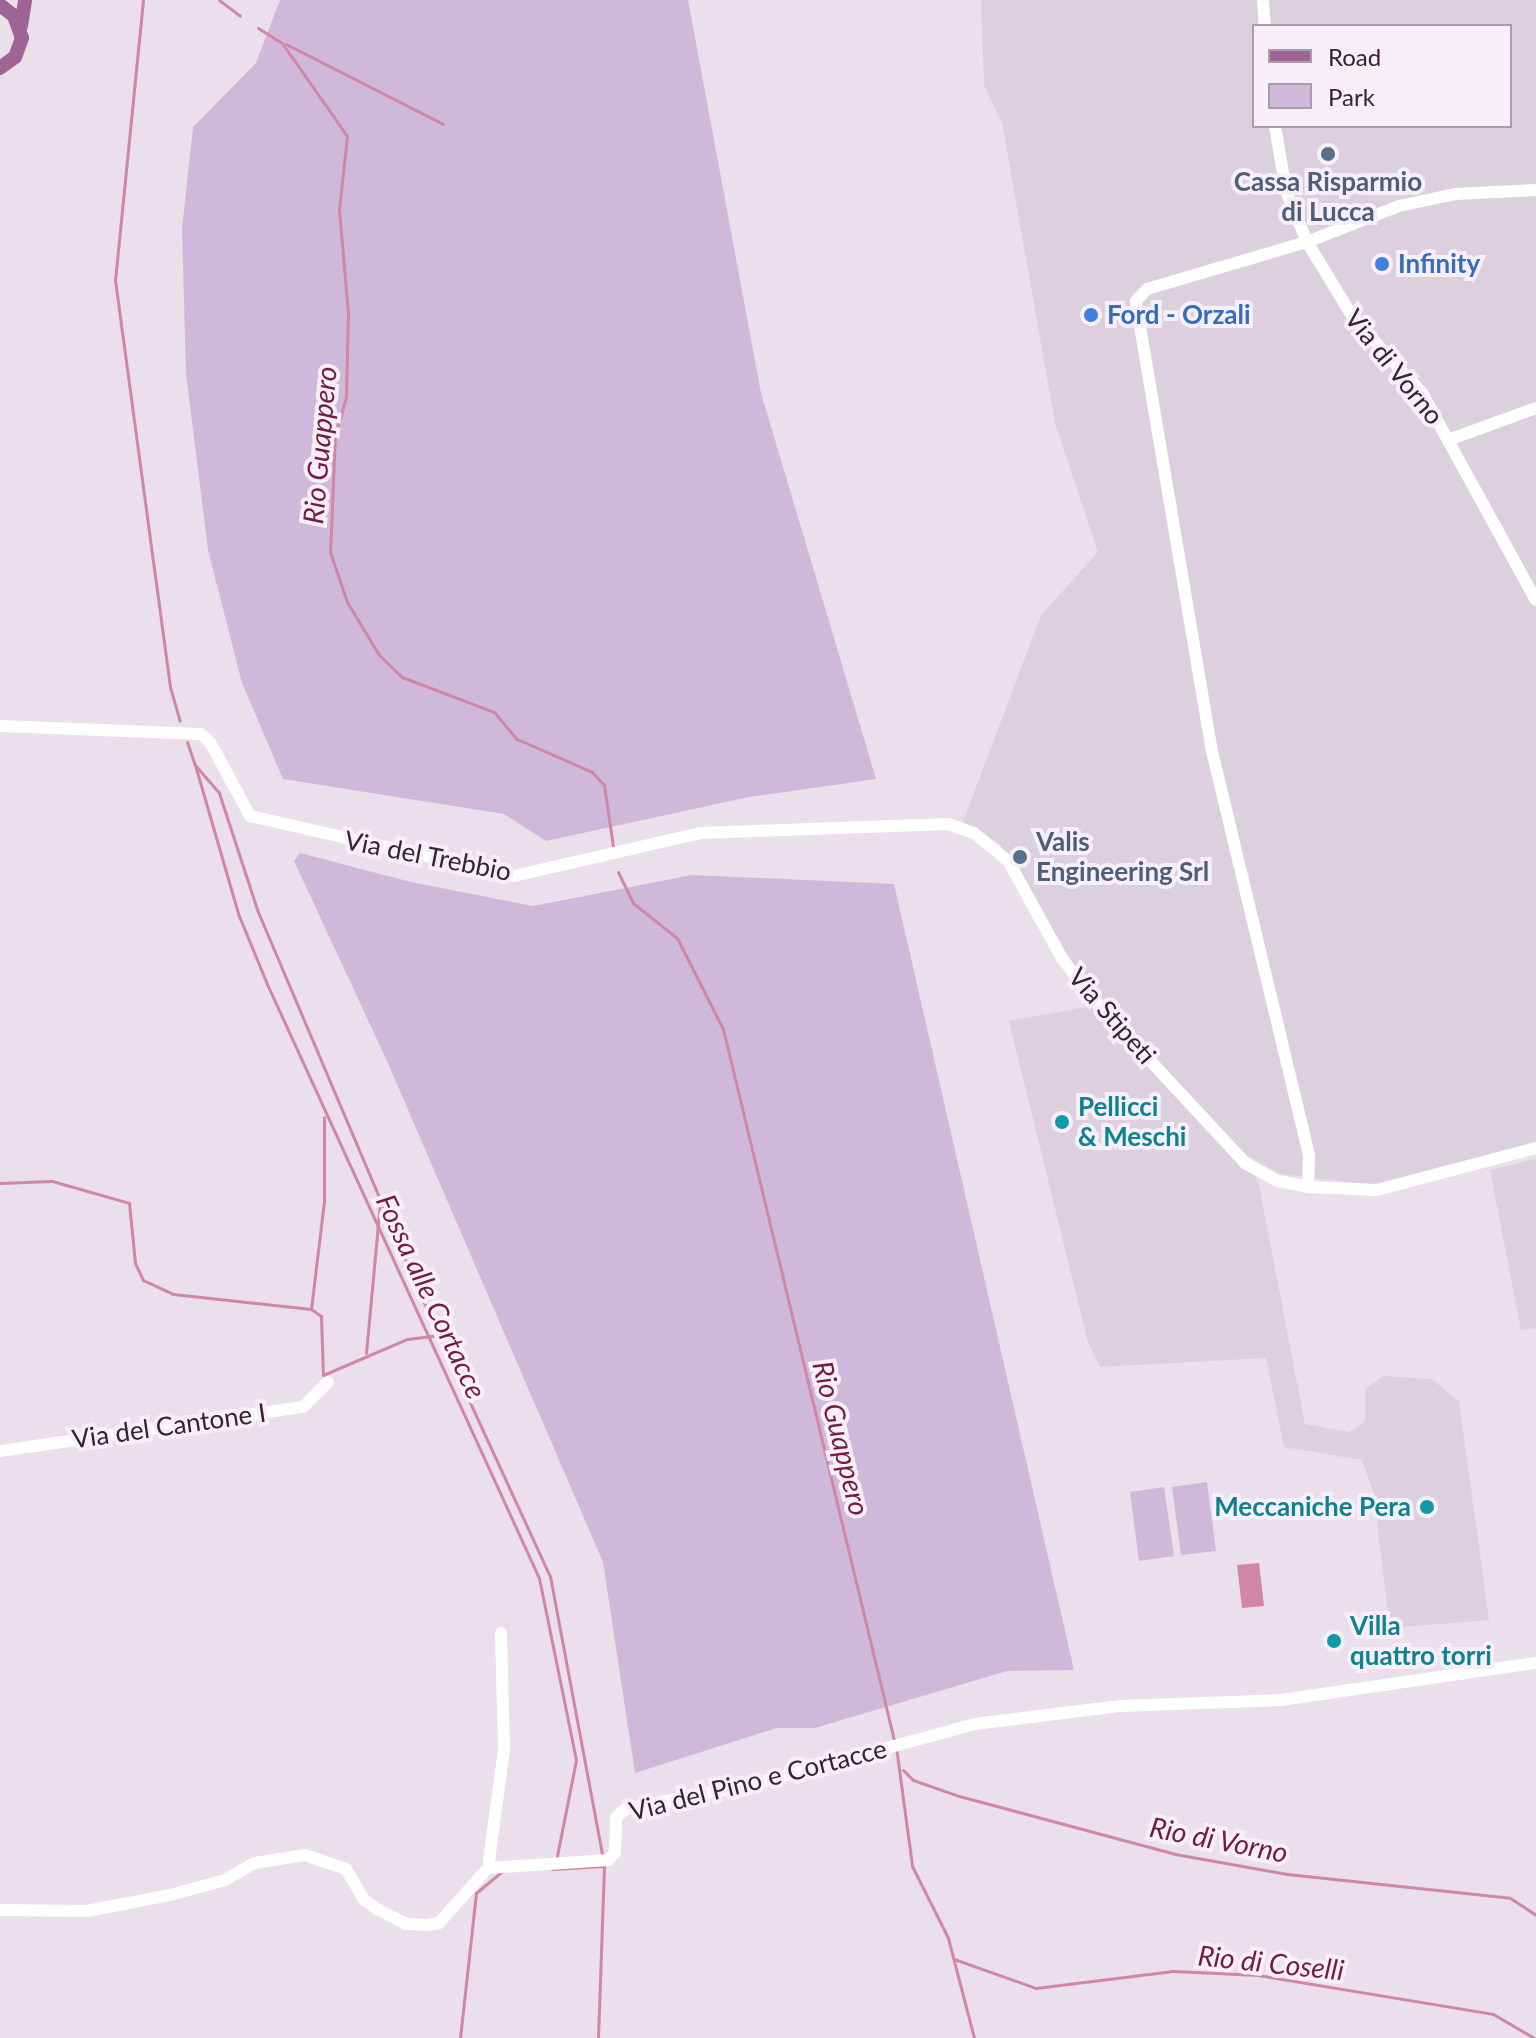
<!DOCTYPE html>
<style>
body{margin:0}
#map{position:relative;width:1536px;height:2038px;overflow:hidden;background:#eadfea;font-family:Lato,sans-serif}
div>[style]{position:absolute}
.built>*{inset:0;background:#ddd0de}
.green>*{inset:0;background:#d0b8db}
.water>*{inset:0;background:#cf87a5}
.stream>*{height:3px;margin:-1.5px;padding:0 1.5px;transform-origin:1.5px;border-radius:1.5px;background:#cf87a5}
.minor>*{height:12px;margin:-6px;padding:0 6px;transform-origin:6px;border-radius:6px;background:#fff}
.major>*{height:14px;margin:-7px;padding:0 7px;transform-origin:7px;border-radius:7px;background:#9f6495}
.dots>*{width:22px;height:22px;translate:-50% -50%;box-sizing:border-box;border:4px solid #f6eff7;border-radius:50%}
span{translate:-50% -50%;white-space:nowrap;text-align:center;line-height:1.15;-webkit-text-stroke:8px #f6eff7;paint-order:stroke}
.service-label{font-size:26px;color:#4e5e75;font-weight:700}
.left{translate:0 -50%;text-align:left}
.shop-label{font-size:26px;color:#366cbe;font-weight:700}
.street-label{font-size:26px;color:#3a2036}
.culture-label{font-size:26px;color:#0d838f;font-weight:700}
.right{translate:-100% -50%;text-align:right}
.water-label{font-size:28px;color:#741c40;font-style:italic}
.legend{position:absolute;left:1252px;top:24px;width:260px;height:104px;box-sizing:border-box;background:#f6eff7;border:2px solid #ab9caa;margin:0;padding:10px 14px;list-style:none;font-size:24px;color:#3a2036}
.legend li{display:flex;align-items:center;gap:16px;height:40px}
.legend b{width:40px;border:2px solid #ab9caa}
</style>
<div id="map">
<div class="built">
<div style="clip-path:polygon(evenodd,981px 0,1536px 0,1536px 1142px,1373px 1185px,1280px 1174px,1245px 1154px,1212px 1122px,1078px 971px,1000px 844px,963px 822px,1041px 615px,1098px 552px,1055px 423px,1002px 123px,984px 85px,981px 0,1254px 26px,1510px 26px,1510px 126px,1254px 126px,1254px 26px)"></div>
<div style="clip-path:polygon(1092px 1006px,1258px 1180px,1305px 1424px,1349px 1432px,1365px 1422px,1365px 1389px,1383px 1376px,1431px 1379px,1459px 1401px,1489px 1620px,1390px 1628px,1373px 1491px,1362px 1460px,1284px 1447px,1266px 1358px,1100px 1367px,1088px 1343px,1009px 1021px)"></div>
<div style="clip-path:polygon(1536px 1159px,1536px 1328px,1521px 1330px,1490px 1170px)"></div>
</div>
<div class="green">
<div style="clip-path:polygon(280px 0,688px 0,761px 393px,876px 779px,749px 797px,546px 841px,504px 814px,283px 779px,242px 683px,208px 550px,186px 374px,182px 229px,193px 127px,256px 63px)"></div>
<div style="clip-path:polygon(300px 853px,411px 882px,533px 906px,692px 875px,894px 884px,1074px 1670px,1007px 1671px,815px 1728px,777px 1728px,635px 1773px,603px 1562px,387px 1061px,294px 861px)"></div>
<div style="clip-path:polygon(1207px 1482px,1216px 1551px,1181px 1555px,1172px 1487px)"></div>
<div style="clip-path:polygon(1164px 1487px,1174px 1556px,1139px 1561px,1130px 1492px)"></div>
</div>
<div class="water">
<div style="clip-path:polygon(1259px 1563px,1264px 1606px,1242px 1608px,1237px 1565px)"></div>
</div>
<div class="stream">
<div style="left:143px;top:0;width:281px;rotate:95.7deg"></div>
<div style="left:115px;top:280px;width:411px;rotate:82.3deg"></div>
<div style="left:170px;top:687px;width:35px;rotate:74deg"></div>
<div style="left:219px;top:0;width:26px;rotate:37deg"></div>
<div style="left:258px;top:28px;width:28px;rotate:32deg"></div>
<div style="left:282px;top:43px;width:113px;rotate:55deg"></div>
<div style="left:347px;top:136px;width:74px;rotate:96.2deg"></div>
<div style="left:339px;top:210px;width:103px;rotate:85deg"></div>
<div style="left:348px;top:313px;width:84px;rotate:91.4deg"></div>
<div style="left:346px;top:397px;width:40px;rotate:106deg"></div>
<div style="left:335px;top:435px;width:117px;rotate:92.4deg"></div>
<div style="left:330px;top:552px;width:53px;rotate:71.2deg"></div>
<div style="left:347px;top:602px;width:62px;rotate:58.9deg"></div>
<div style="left:379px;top:655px;width:32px;rotate:44deg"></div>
<div style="left:402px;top:677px;width:98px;rotate:20.8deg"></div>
<div style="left:494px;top:712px;width:35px;rotate:50deg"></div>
<div style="left:517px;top:739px;width:82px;rotate:23.7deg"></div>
<div style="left:592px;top:772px;width:18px;rotate:47deg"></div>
<div style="left:604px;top:785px;width:63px;rotate:81.7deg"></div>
<div style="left:286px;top:44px;width:176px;rotate:27deg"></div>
<div style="left:187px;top:742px;width:24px;rotate:71deg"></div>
<div style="left:195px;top:765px;width:37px;rotate:49deg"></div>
<div style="left:219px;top:793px;width:125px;rotate:71.9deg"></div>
<div style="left:258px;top:912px;width:417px;rotate:67deg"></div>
<div style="left:421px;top:1296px;width:308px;rotate:65.3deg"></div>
<div style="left:550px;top:1576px;width:287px;rotate:79.4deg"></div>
<div style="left:195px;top:765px;width:157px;rotate:73.8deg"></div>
<div style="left:239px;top:916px;width:74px;rotate:67.6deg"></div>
<div style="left:267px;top:984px;width:653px;rotate:65.4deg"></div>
<div style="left:539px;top:1578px;width:186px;rotate:78.5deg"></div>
<div style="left:576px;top:1760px;width:98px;rotate:101.2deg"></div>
<div style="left:618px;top:872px;width:34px;rotate:64deg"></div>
<div style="left:633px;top:903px;width:56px;rotate:38.5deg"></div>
<div style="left:677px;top:938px;width:102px;rotate:63.2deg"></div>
<div style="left:723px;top:1029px;width:731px;rotate:76.48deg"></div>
<div style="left:0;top:1183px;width:52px;rotate:-2.2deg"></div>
<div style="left:52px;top:1181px;width:80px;rotate:15.9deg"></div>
<div style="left:129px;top:1203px;width:60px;rotate:84.3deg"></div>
<div style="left:135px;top:1263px;width:19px;rotate:65deg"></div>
<div style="left:143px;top:1280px;width:33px;rotate:25deg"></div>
<div style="left:173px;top:1294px;width:139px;rotate:6.2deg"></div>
<div style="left:311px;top:1309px;width:12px;rotate:35deg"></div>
<div style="left:321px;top:1316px;width:59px;rotate:88.1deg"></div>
<div style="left:323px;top:1375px;width:91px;rotate:-23.2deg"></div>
<div style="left:407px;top:1339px;width:33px;rotate:-7deg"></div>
<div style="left:314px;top:1284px;width:84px;rotate:-83.1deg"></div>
<div style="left:324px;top:1201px;width:84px;rotate:-90deg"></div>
<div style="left:311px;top:1309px;width:24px;rotate:-83deg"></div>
<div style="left:366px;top:1353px;width:153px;rotate:-84.7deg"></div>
<div style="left:896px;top:1747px;width:120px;rotate:82.3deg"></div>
<div style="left:912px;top:1866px;width:80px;rotate:63.4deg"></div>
<div style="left:948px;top:1938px;width:103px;rotate:75.4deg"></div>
<div style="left:903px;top:1770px;width:14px;rotate:45deg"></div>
<div style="left:913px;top:1780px;width:49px;rotate:19.2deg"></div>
<div style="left:959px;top:1796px;width:224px;rotate:15deg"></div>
<div style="left:1175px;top:1854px;width:114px;rotate:10.1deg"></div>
<div style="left:1287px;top:1874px;width:224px;rotate:6.1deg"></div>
<div style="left:1510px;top:1898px;width:31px;rotate:33deg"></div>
<div style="left:552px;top:1869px;width:52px;rotate:-3.3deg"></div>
<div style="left:954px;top:1959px;width:87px;rotate:19.5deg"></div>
<div style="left:1036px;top:1988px;width:138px;rotate:-7.1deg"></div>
<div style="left:1173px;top:1971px;width:85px;rotate:2.7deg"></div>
<div style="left:1258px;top:1975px;width:238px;rotate:9.4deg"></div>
<div style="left:1493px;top:2014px;width:48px;rotate:30.3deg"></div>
<div style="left:460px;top:2038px;width:146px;rotate:-83.7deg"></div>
<div style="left:476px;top:1893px;width:33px;rotate:-40deg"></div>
<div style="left:598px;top:2038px;width:172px;rotate:-88deg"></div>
</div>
<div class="minor">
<div style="left:1263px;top:0;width:26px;rotate:86deg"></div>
<div style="left:1275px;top:126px;width:66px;rotate:80.4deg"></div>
<div style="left:1286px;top:191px;width:55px;rotate:67.6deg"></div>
<div style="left:1307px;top:242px;width:90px;rotate:58.6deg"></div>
<div style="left:1354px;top:319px;width:100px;rotate:47.4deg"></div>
<div style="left:1422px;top:393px;width:236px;rotate:61.2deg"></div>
<div style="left:1451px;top:439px;width:90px;rotate:-20deg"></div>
<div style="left:0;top:726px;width:201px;rotate:2.3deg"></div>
<div style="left:201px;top:734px;width:12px;rotate:42deg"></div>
<div style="left:210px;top:742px;width:84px;rotate:61.6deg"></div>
<div style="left:250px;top:816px;width:271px;rotate:12.8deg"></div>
<div style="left:514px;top:876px;width:191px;rotate:-13deg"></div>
<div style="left:700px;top:833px;width:248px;rotate:-2.1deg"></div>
<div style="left:948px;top:824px;width:28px;rotate:19deg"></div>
<div style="left:974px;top:833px;width:45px;rotate:39.6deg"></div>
<div style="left:1009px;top:862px;width:108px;rotate:61.3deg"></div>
<div style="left:1061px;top:957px;width:50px;rotate:53.1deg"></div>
<div style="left:1091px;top:997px;width:226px;rotate:47.1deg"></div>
<div style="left:1245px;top:1163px;width:38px;rotate:29deg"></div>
<div style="left:1278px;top:1181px;width:31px;rotate:11deg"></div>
<div style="left:1308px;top:1187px;width:69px;rotate:2.5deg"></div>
<div style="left:1377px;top:1190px;width:164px;rotate:-14.8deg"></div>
<div style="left:1308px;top:1187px;width:32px;rotate:-88deg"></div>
<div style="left:1309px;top:1155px;width:421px;rotate:-103.5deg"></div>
<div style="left:1211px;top:746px;width:451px;rotate:-99.6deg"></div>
<div style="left:1136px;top:301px;width:16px;rotate:-47deg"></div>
<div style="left:1147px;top:289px;width:167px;rotate:-16.4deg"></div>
<div style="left:1307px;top:242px;width:99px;rotate:-21.4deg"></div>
<div style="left:1399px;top:206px;width:57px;rotate:-12.1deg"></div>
<div style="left:1455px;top:194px;width:81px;rotate:-2.8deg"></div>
<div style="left:0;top:1451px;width:306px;rotate:-8.3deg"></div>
<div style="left:303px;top:1407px;width:35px;rotate:-45deg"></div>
<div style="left:488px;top:1868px;width:120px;rotate:-82.3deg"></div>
<div style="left:504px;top:1749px;width:116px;rotate:-91.5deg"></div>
<div style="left:0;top:1910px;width:87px;rotate:0.7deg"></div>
<div style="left:87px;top:1911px;width:85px;rotate:-10.9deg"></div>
<div style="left:170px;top:1895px;width:57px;rotate:-15.3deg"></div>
<div style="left:225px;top:1880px;width:34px;rotate:-30deg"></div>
<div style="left:255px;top:1863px;width:51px;rotate:-9.1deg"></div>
<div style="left:305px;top:1855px;width:43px;rotate:18.9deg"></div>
<div style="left:346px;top:1869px;width:34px;rotate:60deg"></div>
<div style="left:363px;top:1899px;width:19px;rotate:35deg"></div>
<div style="left:379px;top:1910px;width:31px;rotate:27deg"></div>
<div style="left:407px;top:1924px;width:20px;rotate:3deg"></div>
<div style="left:427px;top:1925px;width:12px;rotate:-9deg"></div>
<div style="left:439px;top:1923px;width:74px;rotate:-48.3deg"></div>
<div style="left:488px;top:1868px;width:121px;rotate:-3.8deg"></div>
<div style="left:609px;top:1860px;width:10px;rotate:-53deg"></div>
<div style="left:615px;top:1852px;width:35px;rotate:-88deg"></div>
<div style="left:616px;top:1817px;width:13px;rotate:-39deg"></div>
<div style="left:626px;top:1809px;width:135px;rotate:-11.1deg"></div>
<div style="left:758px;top:1783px;width:225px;rotate:-15.2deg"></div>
<div style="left:975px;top:1724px;width:146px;rotate:-7.1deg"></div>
<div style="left:1120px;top:1706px;width:161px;rotate:-2.1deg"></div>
<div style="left:1281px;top:1700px;width:258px;rotate:-8.3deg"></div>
</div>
<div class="major">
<div style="left:0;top:5px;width:18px;rotate:38deg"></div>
<div style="left:14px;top:16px;width:23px;rotate:70deg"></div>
<div style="left:22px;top:38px;width:20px;rotate:110deg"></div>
<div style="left:15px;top:57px;width:19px;rotate:144deg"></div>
<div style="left:21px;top:26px;width:26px;rotate:-81deg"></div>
</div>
<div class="dots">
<div style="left:1328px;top:154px;background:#5c6f8a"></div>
<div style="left:1382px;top:264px;background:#3f7fe0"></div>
<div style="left:1091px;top:315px;background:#3f7fe0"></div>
<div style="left:1020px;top:857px;background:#5c6f8a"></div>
<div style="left:1062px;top:1122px;background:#0f9aa8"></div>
<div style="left:1427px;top:1507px;background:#0f9aa8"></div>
<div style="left:1334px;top:1641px;background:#0f9aa8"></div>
</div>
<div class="service-label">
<span style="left:1328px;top:197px">Cassa Risparmio<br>di Lucca</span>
<span class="left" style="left:1036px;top:857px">Valis<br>Engineering Srl</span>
</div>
<div class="shop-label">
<span class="left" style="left:1398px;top:264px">Infinity</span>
<span class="left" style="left:1107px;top:315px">Ford - Orzali</span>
</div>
<div class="street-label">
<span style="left:1394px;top:367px;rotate:51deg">Via di Vorno</span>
<span style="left:428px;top:856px;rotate:11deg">Via del Trebbio</span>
<span style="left:1112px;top:1016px;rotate:49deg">Via Stipeti</span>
<span style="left:169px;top:1426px;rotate:-8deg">Via del Cantone I</span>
<span style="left:758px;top:1780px;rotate:-14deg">Via del Pino e Cortacce</span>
</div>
<div class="culture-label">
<span class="left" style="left:1078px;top:1122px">Pellicci<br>&amp; Meschi</span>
<span class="right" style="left:1411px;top:1507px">Meccaniche Pera</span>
<span class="left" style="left:1350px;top:1641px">Villa<br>quattro torri</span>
</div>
<div class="water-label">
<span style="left:319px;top:445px;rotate:-85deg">Rio Guappero</span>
<span style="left:432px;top:1296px;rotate:65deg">Fossa alle Cortacce</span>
<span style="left:842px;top:1438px;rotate:76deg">Rio Guappero</span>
<span style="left:1219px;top:1839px;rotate:11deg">Rio di Vorno</span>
<span style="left:1271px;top:1962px;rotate:6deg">Rio di Coselli</span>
</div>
<ul class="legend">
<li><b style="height:10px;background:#9f6495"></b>Road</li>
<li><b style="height:22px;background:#d0b8db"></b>Park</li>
</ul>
</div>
